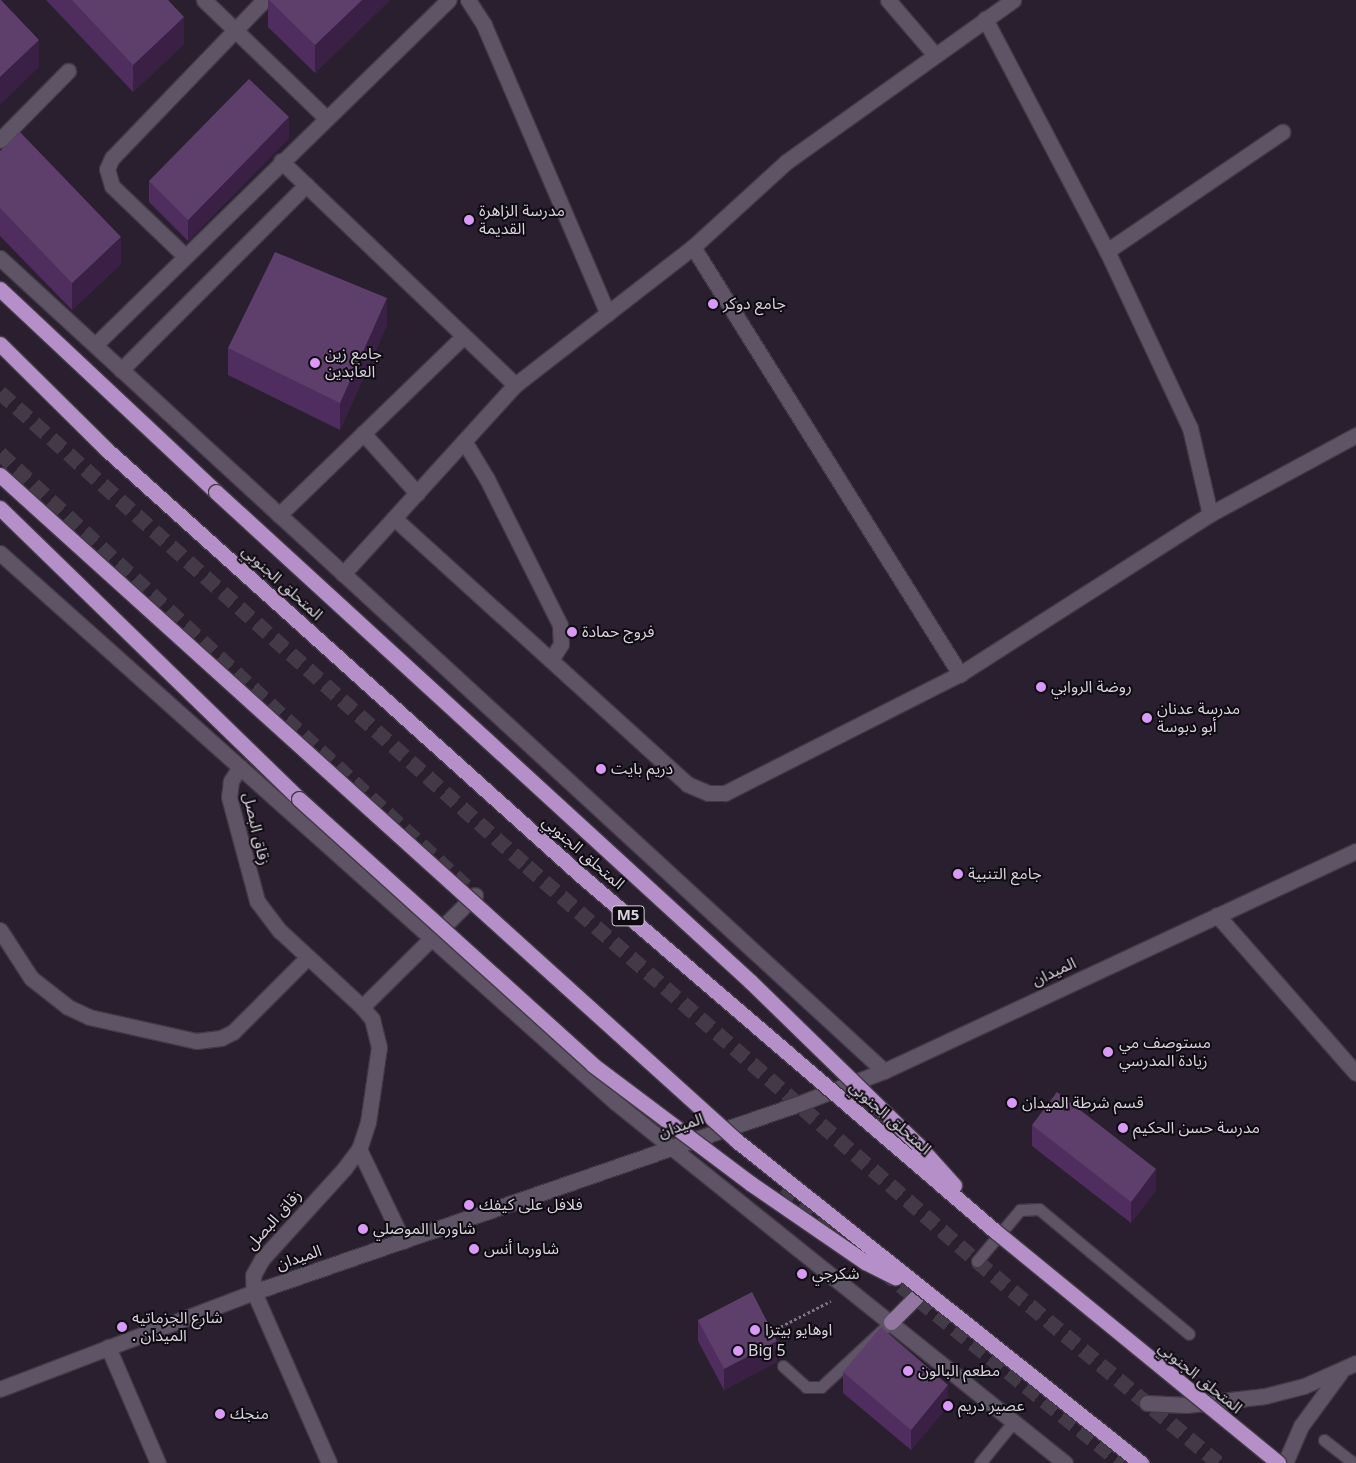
<!DOCTYPE html>
<meta charset="utf-8">
<style>
body{margin:0}
#map{position:relative;width:1356px;height:1463px;overflow:hidden;background:#291f2e;font-family:Georgia,"Noto Sans Arabic",serif}
div>[style]{position:absolute}
.primary-tunnel>*{height:15px;margin-top:-7.5px;transform-origin:0;background:repeating-linear-gradient(90deg,#433a48 0 15px,transparent 0 23px)}
.path>*{height:3px;margin-top:-1.5px;transform-origin:0;background:repeating-linear-gradient(90deg,#7f7784 0 2.5px,transparent 0 5px)}
.roads{filter:drop-shadow(1px 0 #423946) drop-shadow(-1px 0 #423946) drop-shadow(0 1px #423946) drop-shadow(0 -1px #423946)}
.lane>*{height:11px;margin:-5.5px;padding:0 5.5px;transform-origin:5.5px;border-radius:5.5px;background:#5f5465}
.street>*{height:15px;margin:-7.5px;padding:0 7.5px;transform-origin:7.5px;border-radius:7.5px;background:#5f5465}
.secondary>*{height:15px;margin:-7.5px;padding:0 7.5px;transform-origin:7.5px;border-radius:7.5px;background:#5f5465}
.primary>*{height:15px;margin:-7.5px;padding:0 7.5px;transform-origin:7.5px;border-radius:7.5px;background:#9377a0}
.highway>*{height:15px;margin:-7.5px;padding:0 7.5px;transform-origin:7.5px;border-radius:7.5px;background:#b58fc7}
.bridges{filter:drop-shadow(1px 0 #423946) drop-shadow(-1px 0 #423946) drop-shadow(0 1px #423946) drop-shadow(0 -1px #423946)}
.highway-bridge>*{height:15px;margin:-7.5px;padding:0 7.5px;transform-origin:7.5px;border-radius:7.5px;background:#b58fc7}
.wall>*{inset:0;background:#4f2d5e}
.shaded-wall>*{inset:0;background:#3a2045}
.building>*{inset:0;background:#5e3f6c}
.dots>*{width:14px;height:14px;translate:-50% -50%;box-sizing:border-box;border:2px solid #0f0b12;border-radius:50%}
span{translate:-50% -50%;white-space:nowrap;text-align:center;line-height:1.15;-webkit-text-stroke:4px #0f0b12;paint-order:stroke}
.shield-label span{padding:1px 4px;background:#0f0b12;border:1px solid;border-radius:4px;-webkit-text-stroke-width:0}
.shield-label{font-size:15px;color:#d8d2dc;font-weight:700}
.poi-label{font-size:16px;color:#d8d2dc}
.left{translate:0 -50%;text-align:left}
.street-label{font-size:16px;color:#d8d2dc}
</style>
<div id="map">
<div class="primary-tunnel">
<div style="left:0;top:392px;width:709px;rotate:41.97deg"></div>
<div style="left:527px;top:866px;width:599px;rotate:41.28deg"></div>
<div style="left:977px;top:1261px;width:315px;rotate:39.9deg"></div>
<div style="left:0;top:453px;width:636px;rotate:42.9deg"></div>
<div style="left:785px;top:1186px;width:89px;rotate:42.3deg"></div>
<div style="left:883px;top:1271px;width:307px;rotate:38.8deg"></div>
</div>
<div class="path">
<div style="left:772px;top:1331px;width:66px;rotate:-27deg"></div>
</div>
<div class="roads">
<div class="lane">
<div style="left:977px;top:1261px;width:67px;rotate:-49.9deg"></div>
<div style="left:1020px;top:1210px;width:19px;rotate:-3deg"></div>
<div style="left:1039px;top:1209px;width:195px;rotate:39.8deg"></div>
<div style="left:783px;top:1366px;width:31px;rotate:42deg"></div>
<div style="left:806px;top:1387px;width:15px"></div>
<div style="left:821px;top:1387px;width:96px;rotate:-42.9deg"></div>
<div style="left:1324px;top:1440px;width:37px;rotate:38deg"></div>
<div style="left:980px;top:1463px;width:54px;rotate:-51deg"></div>
</div>
<div class="street">
<div style="left:204px;top:0;width:170px;rotate:44deg"></div>
<div style="left:468px;top:0;width:30px;rotate:57deg"></div>
<div style="left:484px;top:25px;width:314px;rotate:66.8deg"></div>
<div style="left:888px;top:0;width:72px;rotate:49.5deg"></div>
<div style="left:985px;top:19px;width:262px;rotate:62.3deg"></div>
<div style="left:1107px;top:251px;width:195px;rotate:64.9deg"></div>
<div style="left:1190px;top:428px;width:88px;rotate:76.9deg"></div>
<div style="left:0;top:140px;width:97px;rotate:-45.4deg"></div>
<div style="left:281px;top:161px;width:324px;rotate:43.7deg"></div>
<div style="left:693px;top:247px;width:504px;rotate:57.98deg"></div>
<div style="left:1107px;top:251px;width:212px;rotate:-34.2deg"></div>
<div style="left:185px;top:256px;width:101px;rotate:-136.2deg"></div>
<div style="left:112px;top:186px;width:18px;rotate:-106deg"></div>
<div style="left:107px;top:169px;width:12px;rotate:-66deg"></div>
<div style="left:112px;top:158px;width:219px;rotate:-46.1deg"></div>
<div style="left:0;top:258px;width:1201px;rotate:42.6deg"></div>
<div style="left:884px;top:1071px;width:521px;rotate:-24.99deg"></div>
<div style="left:95px;top:345px;width:494px;rotate:-44.3deg"></div>
<div style="left:121px;top:370px;width:262px;rotate:-45deg"></div>
<div style="left:363px;top:433px;width:81px;rotate:48deg"></div>
<div style="left:464px;top:441px;width:44px;rotate:58.8deg"></div>
<div style="left:487px;top:479px;width:163px;rotate:63.4deg"></div>
<div style="left:560px;top:625px;width:19px;rotate:87deg"></div>
<div style="left:561px;top:644px;width:19px;rotate:122deg"></div>
<div style="left:279px;top:515px;width:256px;rotate:-44.1deg"></div>
<div style="left:394px;top:518px;width:396px;rotate:42.2deg"></div>
<div style="left:687px;top:784px;width:23px;rotate:23deg"></div>
<div style="left:708px;top:793px;width:17px"></div>
<div style="left:725px;top:793px;width:263px;rotate:-26.9deg"></div>
<div style="left:960px;top:674px;width:297px;rotate:-32.6deg"></div>
<div style="left:1210px;top:514px;width:166px;rotate:-28.4deg"></div>
<div style="left:0;top:553px;width:824px;rotate:41.75deg"></div>
<div style="left:615px;top:1102px;width:577px;rotate:38.74deg"></div>
<div style="left:343px;top:574px;width:256px;rotate:-47.7deg"></div>
<div style="left:515px;top:385px;width:225px;rotate:-37.8deg"></div>
<div style="left:693px;top:247px;width:126px;rotate:-42.4deg"></div>
<div style="left:786px;top:162px;width:279px;rotate:-35.5deg"></div>
<div style="left:240px;top:767px;width:17px;rotate:123deg"></div>
<div style="left:231px;top:781px;width:16px;rotate:97deg"></div>
<div style="left:229px;top:797px;width:108px;rotate:74.9deg"></div>
<div style="left:257px;top:901px;width:38px;rotate:53deg"></div>
<div style="left:280px;top:931px;width:112px;rotate:42.8deg"></div>
<div style="left:362px;top:1007px;width:16px;rotate:50deg"></div>
<div style="left:372px;top:1019px;width:29px;rotate:76deg"></div>
<div style="left:379px;top:1047px;width:76px;rotate:98.3deg"></div>
<div style="left:368px;top:1122px;width:28px;rotate:108deg"></div>
<div style="left:359px;top:1149px;width:25px;rotate:127deg"></div>
<div style="left:344px;top:1169px;width:122px;rotate:132.3deg"></div>
<div style="left:262px;top:1259px;width:18px;rotate:119deg"></div>
<div style="left:253px;top:1275px;width:17px;rotate:87deg"></div>
<div style="left:254px;top:1292px;width:187px;rotate:66.3deg"></div>
<div style="left:1217px;top:915px;width:210px;rotate:48.7deg"></div>
<div style="left:0;top:930px;width:57px;rotate:57.1deg"></div>
<div style="left:31px;top:978px;width:47px;rotate:38.1deg"></div>
<div style="left:68px;top:1007px;width:23px;rotate:25deg"></div>
<div style="left:89px;top:1017px;width:110px;rotate:12.6deg"></div>
<div style="left:196px;top:1041px;width:25px;rotate:-7deg"></div>
<div style="left:221px;top:1038px;width:13px;rotate:-27deg"></div>
<div style="left:233px;top:1032px;width:106px;rotate:-45deg"></div>
<div style="left:362px;top:1007px;width:159px;rotate:-44.7deg"></div>
<div style="left:359px;top:1149px;width:102px;rotate:64.4deg"></div>
<div style="left:108px;top:1347px;width:126px;rotate:66.7deg"></div>
<div style="left:1147px;top:1403px;width:39px;rotate:3deg"></div>
<div style="left:1186px;top:1405px;width:80px;rotate:-6.5deg"></div>
<div style="left:1265px;top:1396px;width:40px;rotate:-14.4deg"></div>
<div style="left:1304px;top:1386px;width:57px;rotate:-23.9deg"></div>
<div style="left:1285px;top:1463px;width:40px;rotate:-66.6deg"></div>
<div style="left:1301px;top:1426px;width:66px;rotate:-53.7deg"></div>
</div>
<div class="secondary">
<div style="left:0;top:1389px;width:272px;rotate:-20.9deg"></div>
<div style="left:254px;top:1292px;width:576px;rotate:-19.06deg"></div>
<div style="left:798px;top:1104px;width:92px;rotate:-21deg"></div>
</div>
<div class="primary">
<div style="left:891px;top:1322px;width:35px;rotate:-45deg"></div>
</div>
<div class="highway">
<div style="left:0;top:289px;width:296px;rotate:43.2deg"></div>
<div style="left:0;top:508px;width:417px;rotate:44.2deg"></div>
</div>
</div>
<div class="bridges">
<div class="highway-bridge">
<div style="left:0;top:344px;width:149px;rotate:44.7deg"></div>
<div style="left:106px;top:449px;width:634px;rotate:41.93deg"></div>
<div style="left:578px;top:873px;width:550px;rotate:40.65deg"></div>
<div style="left:995px;top:1231px;width:366px;rotate:39.3deg"></div>
<div style="left:0;top:475px;width:993px;rotate:42.1deg"></div>
<div style="left:737px;top:1141px;width:517px;rotate:38.56deg"></div>
<div style="left:216px;top:492px;width:725px;rotate:42.49deg"></div>
<div style="left:751px;top:982px;width:233px;rotate:44.3deg"></div>
<div style="left:918px;top:1145px;width:54px;rotate:48deg"></div>
<div style="left:299px;top:799px;width:396px;rotate:42.1deg"></div>
<div style="left:593px;top:1065px;width:196px;rotate:36.9deg"></div>
<div style="left:750px;top:1183px;width:140px;rotate:34.5deg"></div>
<div style="left:865px;top:1262px;width:34px;rotate:27deg"></div>
</div>
</div>
<div class="wall">
<div style="clip-path:polygon(46px 0,168px 0,184px 44px,133px 92px)"></div>
<div style="clip-path:polygon(268px 0,390px 0,315px 73px,268px 27px)"></div>
<div style="clip-path:polygon(289px 138px,188px 241px,149px 202px,149px 181px)"></div>
<div style="clip-path:polygon(0 151px,121px 264px,72px 310px,0 236px)"></div>
<div style="clip-path:polygon(387px 325px,340px 430px,228px 375px,228px 348px)"></div>
<div style="clip-path:polygon(1032px 1125px,1156px 1190px,1131px 1223px,1032px 1146px)"></div>
<div style="clip-path:polygon(698px 1320px,777px 1362px,724px 1390px,698px 1341px)"></div>
<div style="clip-path:polygon(843px 1372px,948px 1406px,911px 1450px,843px 1393px)"></div>
</div>
<div class="shaded-wall">
<div style="clip-path:polygon(362px 0,390px 0,315px 73px,315px 45px)"></div>
<div style="clip-path:polygon(184px 17px,184px 44px,133px 92px,133px 65px)"></div>
<div style="clip-path:polygon(39px 40px,39px 67px,0 105px,0 77px)"></div>
<div style="clip-path:polygon(289px 117px,289px 138px,188px 241px,188px 220px)"></div>
<div style="clip-path:polygon(121px 237px,121px 264px,72px 310px,72px 283px)"></div>
<div style="clip-path:polygon(387px 298px,387px 325px,340px 430px,340px 403px)"></div>
<div style="clip-path:polygon(1156px 1169px,1156px 1190px,1131px 1223px,1131px 1202px)"></div>
<div style="clip-path:polygon(777px 1341px,777px 1362px,724px 1390px,724px 1369px)"></div>
<div style="clip-path:polygon(948px 1385px,948px 1406px,911px 1450px,911px 1430px)"></div>
</div>
<div class="building">
<div style="clip-path:polygon(0 0,1px 0,39px 40px,0 77px)"></div>
<div style="clip-path:polygon(72px 0,168px 0,184px 17px,133px 65px)"></div>
<div style="clip-path:polygon(269px 0,362px 0,315px 45px)"></div>
<div style="clip-path:polygon(249px 79px,289px 117px,188px 220px,149px 181px)"></div>
<div style="clip-path:polygon(20px 132px,121px 237px,72px 283px,0 208px,0 151px)"></div>
<div style="clip-path:polygon(275px 252px,387px 298px,340px 403px,228px 348px)"></div>
<div style="clip-path:polygon(1057px 1092px,1156px 1169px,1131px 1202px,1032px 1125px)"></div>
<div style="clip-path:polygon(752px 1292px,777px 1341px,724px 1369px,698px 1320px)"></div>
<div style="clip-path:polygon(881px 1327px,948px 1385px,911px 1430px,843px 1372px)"></div>
</div>
<div class="dots">
<div style="left:469px;top:220px;background:#d99af7"></div>
<div style="left:713px;top:304px;background:#d99af7"></div>
<div style="left:315px;top:363px;background:#d99af7"></div>
<div style="left:572px;top:632px;background:#d99af7"></div>
<div style="left:1041px;top:687px;background:#d99af7"></div>
<div style="left:1147px;top:718px;background:#d99af7"></div>
<div style="left:601px;top:769px;background:#d99af7"></div>
<div style="left:958px;top:874px;background:#d99af7"></div>
<div style="left:1108px;top:1052px;background:#d99af7"></div>
<div style="left:1012px;top:1103px;background:#d99af7"></div>
<div style="left:1123px;top:1128px;background:#d99af7"></div>
<div style="left:469px;top:1205px;background:#d99af7"></div>
<div style="left:363px;top:1229px;background:#d99af7"></div>
<div style="left:474px;top:1249px;background:#d99af7"></div>
<div style="left:802px;top:1274px;background:#d99af7"></div>
<div style="left:122px;top:1327px;background:#d99af7"></div>
<div style="left:755px;top:1330px;background:#d99af7"></div>
<div style="left:738px;top:1351px;background:#d99af7"></div>
<div style="left:908px;top:1371px;background:#d99af7"></div>
<div style="left:948px;top:1406px;background:#d99af7"></div>
<div style="left:220px;top:1414px;background:#d99af7"></div>
</div>
<div class="shield-label">
<span style="left:628px;top:916px">M5</span>
</div>
<div class="poi-label">
<span class="left" style="left:479px;top:220px">مدرسة الزاهرة<br>القديمة</span>
<span class="left" style="left:723px;top:304px">جامع دوكر</span>
<span class="left" style="left:325px;top:363px">جامع زين<br>العابدين</span>
<span class="left" style="left:582px;top:632px">فروج حمادة</span>
<span class="left" style="left:1051px;top:687px">روضة الروابي</span>
<span class="left" style="left:1157px;top:718px">مدرسة عدنان<br>أبو دبوسة</span>
<span class="left" style="left:611px;top:769px">دريم بايت</span>
<span class="left" style="left:968px;top:874px">جامع التنبية</span>
<span class="left" style="left:1119px;top:1052px">مستوصف مي<br>زيادة المدرسي</span>
<span class="left" style="left:1022px;top:1103px">قسم شرطة الميدان</span>
<span class="left" style="left:1133px;top:1128px">مدرسة حسن الحكيم</span>
<span class="left" style="left:479px;top:1205px">فلافل على كيفك</span>
<span class="left" style="left:373px;top:1229px">شاورما الموصلي</span>
<span class="left" style="left:484px;top:1249px">شاورما أنس</span>
<span class="left" style="left:812px;top:1274px">شكرجي</span>
<span class="left" style="left:132px;top:1327px">شارع الجزماتيه<br>. الميدان</span>
<span class="left" style="left:765px;top:1330px">اوهايو بيتزا</span>
<span class="left" style="left:748px;top:1351px">Big 5</span>
<span class="left" style="left:918px;top:1371px">مطعم البالون</span>
<span class="left" style="left:958px;top:1406px">عصير دريم</span>
<span class="left" style="left:230px;top:1414px">منجك</span>
</div>
<div class="street-label">
<span style="left:282px;top:583px;rotate:42deg">المتحلق الجنوبي</span>
<span style="left:256px;top:829px;rotate:77deg">زقاق البصل</span>
<span style="left:583px;top:853px;rotate:41deg">المتحلق الجنوبي</span>
<span style="left:1054px;top:972px;rotate:-25deg">الميدان</span>
<span style="left:890px;top:1118px;rotate:41deg">المتحلق الجنوبي</span>
<span style="left:681px;top:1126px;rotate:-19deg">الميدان</span>
<span style="left:274px;top:1220px;rotate:-48deg">زقاق البصل</span>
<span style="left:299px;top:1258px;rotate:-19deg">الميدان</span>
<span style="left:1200px;top:1378px;rotate:39deg">المتحلق الجنوبي</span>
</div>
</div>
